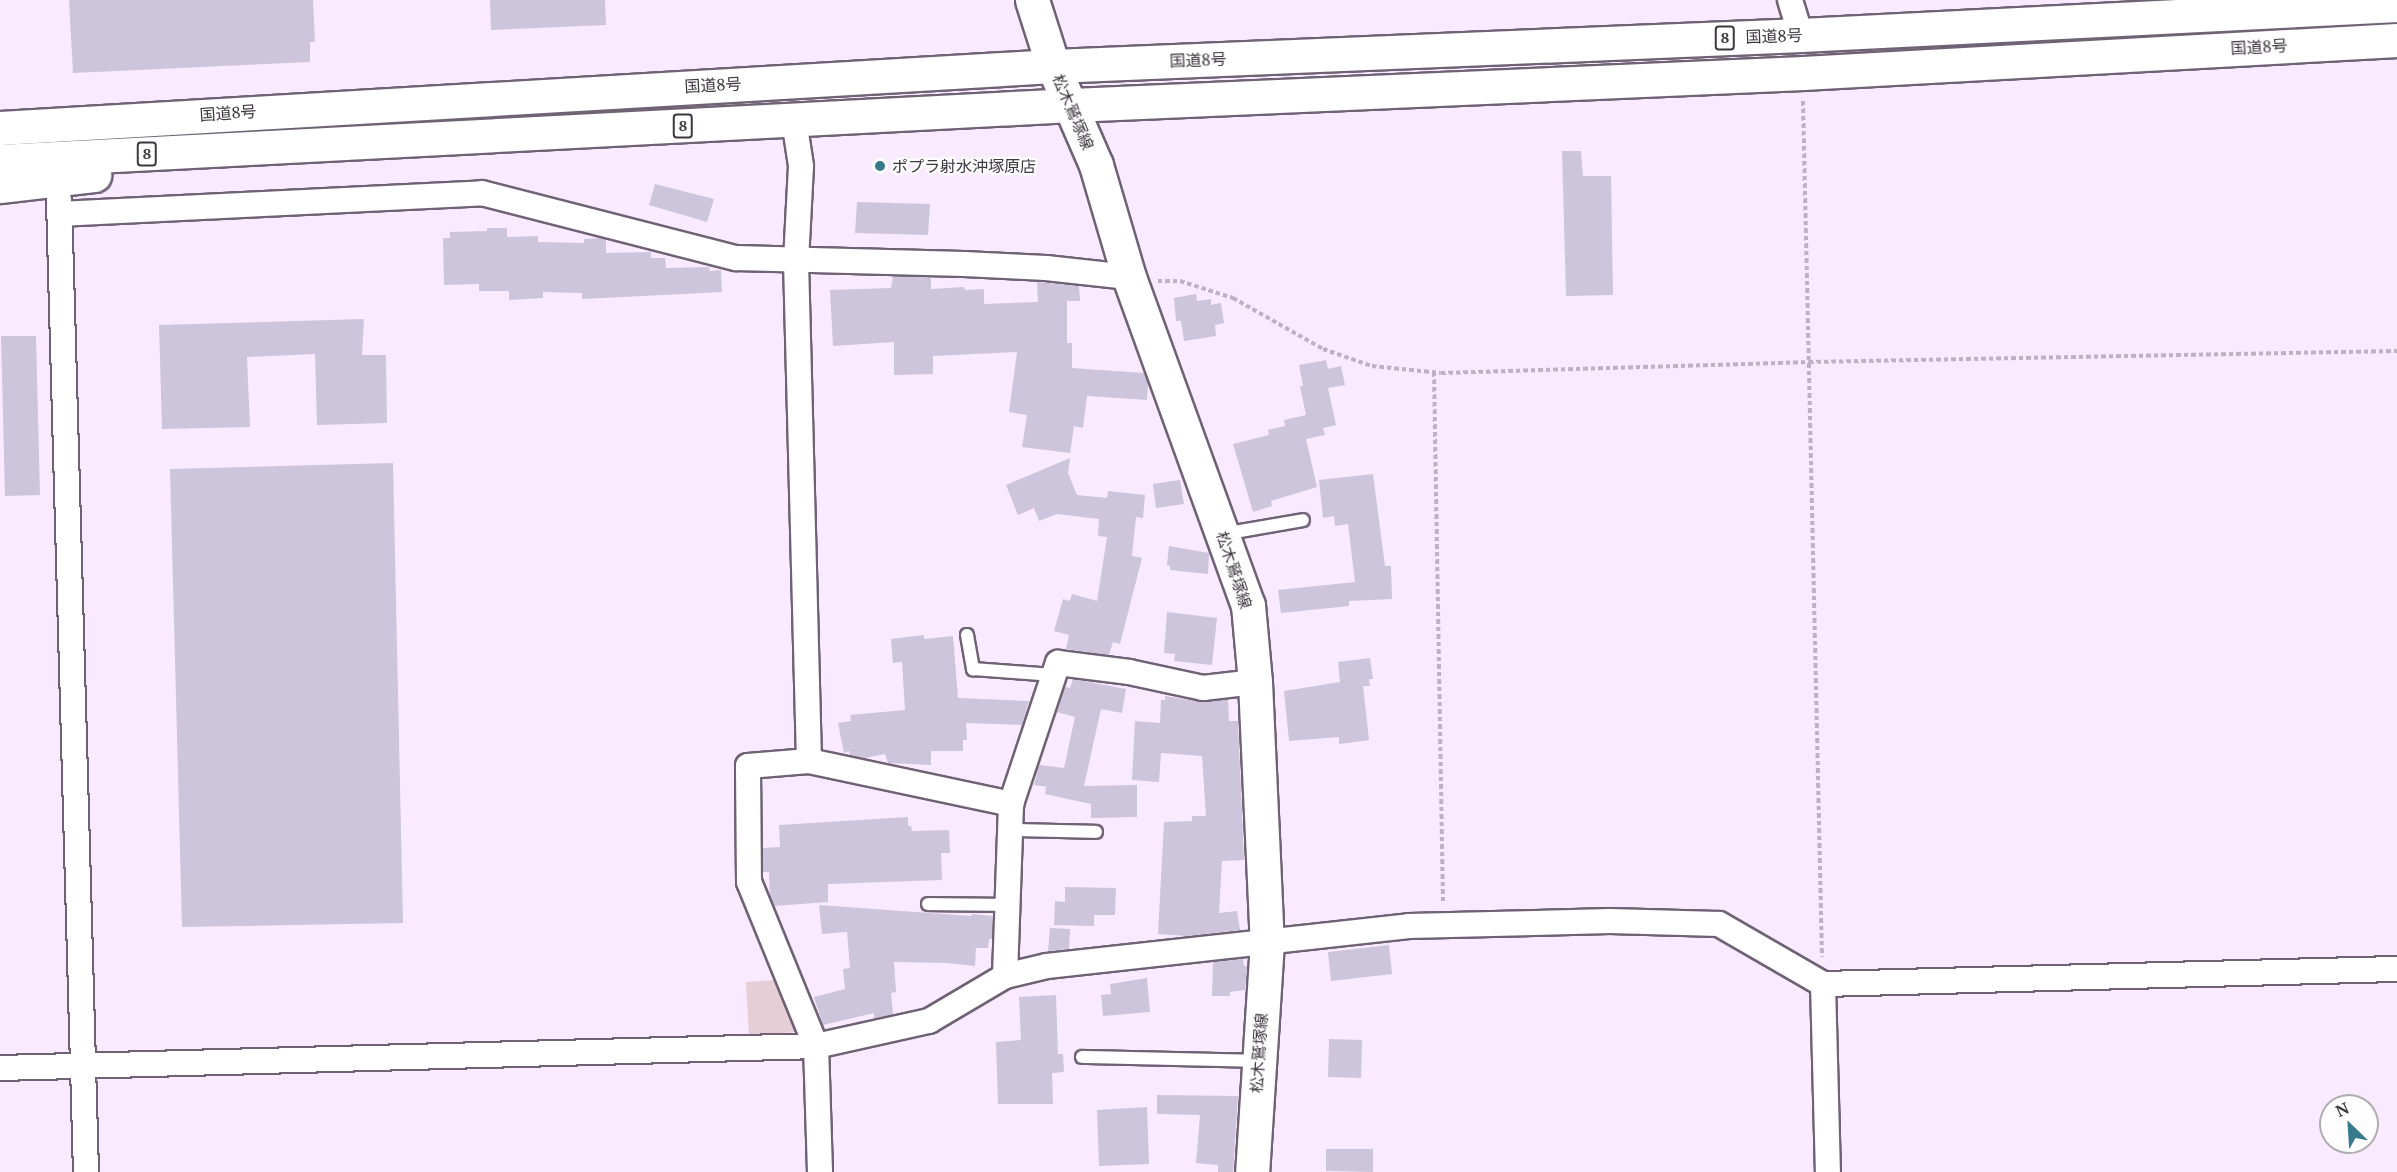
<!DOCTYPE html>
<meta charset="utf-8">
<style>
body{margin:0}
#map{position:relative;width:2397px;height:1172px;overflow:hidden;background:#faeaff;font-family:"Noto Serif","Noto Sans JP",serif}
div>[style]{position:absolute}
.green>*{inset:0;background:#e6ced6}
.building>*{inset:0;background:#ccc5dc}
.path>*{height:4px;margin-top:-2px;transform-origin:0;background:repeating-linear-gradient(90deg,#beb1c2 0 4.5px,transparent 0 7.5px)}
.roads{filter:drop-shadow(2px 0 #6f6274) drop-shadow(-2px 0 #6f6274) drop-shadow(0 2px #6f6274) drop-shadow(0 -2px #6f6274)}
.lane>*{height:12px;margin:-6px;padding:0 6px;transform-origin:6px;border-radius:6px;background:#fff}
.street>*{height:24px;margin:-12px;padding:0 12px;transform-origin:12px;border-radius:12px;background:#fff}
.secondary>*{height:33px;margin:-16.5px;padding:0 16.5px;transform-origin:16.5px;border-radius:16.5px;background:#fff}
.highway>*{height:33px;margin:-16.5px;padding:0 16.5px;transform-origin:16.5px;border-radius:16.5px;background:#fff}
.dots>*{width:16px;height:16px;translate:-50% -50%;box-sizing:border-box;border:3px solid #fdfdfd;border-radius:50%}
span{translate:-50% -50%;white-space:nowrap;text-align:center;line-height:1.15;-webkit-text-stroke:4.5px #fdfdfd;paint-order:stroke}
.shield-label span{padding:2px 4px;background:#fdfdfd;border:2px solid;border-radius:4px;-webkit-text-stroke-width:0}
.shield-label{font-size:15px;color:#3d373f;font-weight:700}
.street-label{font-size:16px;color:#3d373f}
.poi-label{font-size:16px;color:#3d373f}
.left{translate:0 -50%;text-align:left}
.north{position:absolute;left:2319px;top:1094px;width:60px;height:60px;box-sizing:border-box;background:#fdfdfd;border:2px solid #b0aeb1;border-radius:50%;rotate:335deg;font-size:16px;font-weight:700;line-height:24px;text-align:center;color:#3d373f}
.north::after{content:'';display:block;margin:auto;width:21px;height:27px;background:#39798c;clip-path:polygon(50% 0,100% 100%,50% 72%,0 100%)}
</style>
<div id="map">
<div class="green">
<div style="clip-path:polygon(777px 980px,798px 1032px,749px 1035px,746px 982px)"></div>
</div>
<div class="building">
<div style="clip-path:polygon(69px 0,313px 0,315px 42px,310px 42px,310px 62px,73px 73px)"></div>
<div style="clip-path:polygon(490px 0,605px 0,606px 25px,491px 30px)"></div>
<div style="clip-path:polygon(1562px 151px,1581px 151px,1583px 176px,1611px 176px,1613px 295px,1566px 296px)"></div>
<div style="clip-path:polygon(655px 184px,714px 199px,707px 222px,649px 205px)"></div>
<div style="clip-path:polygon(857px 202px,930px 204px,928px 235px,855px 233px)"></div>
<div style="clip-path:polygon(487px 228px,507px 228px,507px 237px,538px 236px,538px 242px,584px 243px,584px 239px,602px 238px,606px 239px,606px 253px,651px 252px,651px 258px,665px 258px,666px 268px,709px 267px,710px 271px,721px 270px,722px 292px,582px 299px,582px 293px,543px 292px,543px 298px,509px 300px,509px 291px,479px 291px,479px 284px,444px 285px,443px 238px,450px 238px,450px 232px,487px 231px)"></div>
<div style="clip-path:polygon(893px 276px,931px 277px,931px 289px,964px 287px,965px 290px,984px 289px,984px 304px,1038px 302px,1037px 282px,1079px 286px,1080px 301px,1067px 301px,1067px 343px,1072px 343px,1072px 368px,1144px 373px,1148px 384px,1147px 400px,1087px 396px,1083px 428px,1074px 426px,1070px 453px,1022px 447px,1027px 415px,1009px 412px,1017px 352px,933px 356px,933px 374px,894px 375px,894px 342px,833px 346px,830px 290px,891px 288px)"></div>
<div style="clip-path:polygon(1196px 294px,1197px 301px,1211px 299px,1211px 305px,1221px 303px,1224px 323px,1215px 325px,1216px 336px,1184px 341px,1181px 321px,1176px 321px,1174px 298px)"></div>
<div style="clip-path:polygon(364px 319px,362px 355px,386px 355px,387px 423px,317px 425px,315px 354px,247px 357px,250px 427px,162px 429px,159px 325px)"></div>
<div style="clip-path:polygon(1px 336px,36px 336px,40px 495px,5px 496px)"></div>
<div style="clip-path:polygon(1326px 360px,1328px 369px,1341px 366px,1345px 385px,1328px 388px,1336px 425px,1323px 428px,1325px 435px,1306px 439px,1317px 487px,1271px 501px,1272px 506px,1253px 512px,1233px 444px,1269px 435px,1268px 430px,1285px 426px,1284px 420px,1306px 415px,1300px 386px,1303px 386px,1299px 365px)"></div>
<div style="clip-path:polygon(1070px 458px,1068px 473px,1077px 495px,1107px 498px,1108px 491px,1145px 495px,1143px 518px,1136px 517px,1132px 556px,1142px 558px,1120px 644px,1113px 642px,1109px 655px,1066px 649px,1069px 635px,1054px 631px,1063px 599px,1070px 601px,1072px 594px,1097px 601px,1107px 537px,1098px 536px,1099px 519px,1057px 514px,1039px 521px,1034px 508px,1018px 515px,1006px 485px)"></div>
<div style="clip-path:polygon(393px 463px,403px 923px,182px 927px,170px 469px)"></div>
<div style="clip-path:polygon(1373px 474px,1385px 566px,1391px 566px,1392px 599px,1349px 601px,1349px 606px,1281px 613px,1278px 590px,1355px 582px,1348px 524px,1335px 526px,1334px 516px,1323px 518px,1319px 480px)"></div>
<div style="clip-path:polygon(1180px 480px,1184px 504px,1156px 508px,1153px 484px)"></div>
<div style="clip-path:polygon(1169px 546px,1209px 553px,1208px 574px,1170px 570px,1170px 566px,1167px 565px)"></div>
<div style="clip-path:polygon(1167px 612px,1217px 618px,1212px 665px,1174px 661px,1175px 654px,1164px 653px)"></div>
<div style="clip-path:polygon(924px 635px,924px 639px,953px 636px,958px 698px,1029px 701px,1022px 725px,966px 723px,967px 740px,963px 740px,963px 751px,931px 751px,931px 765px,888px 763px,885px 754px,865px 758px,850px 755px,849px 751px,844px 753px,838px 723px,851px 721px,850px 715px,905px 710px,902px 662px,893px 663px,891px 639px)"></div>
<div style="clip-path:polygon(1370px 658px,1373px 679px,1369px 679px,1370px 686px,1363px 686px,1369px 740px,1339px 744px,1339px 737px,1289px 741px,1284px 691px,1340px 682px,1338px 662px)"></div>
<div style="clip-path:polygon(1073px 679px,1126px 689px,1122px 713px,1101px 709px,1084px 786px,1137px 785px,1137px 817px,1091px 818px,1091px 804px,1045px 794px,1046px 787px,1049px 787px,1034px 785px,1039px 765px,1064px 768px,1075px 717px,1057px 712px,1065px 687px,1070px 688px)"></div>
<div style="clip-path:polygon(1165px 696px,1200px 702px,1228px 699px,1229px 721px,1238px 721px,1244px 860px,1222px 861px,1219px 913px,1237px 911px,1240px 930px,1187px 936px,1158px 934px,1164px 822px,1192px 821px,1192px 816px,1206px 816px,1202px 756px,1161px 753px,1159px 782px,1132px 780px,1135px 721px,1160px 723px,1161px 700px,1165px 700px)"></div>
<div style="clip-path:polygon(908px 817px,908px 826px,911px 826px,912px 831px,949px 830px,950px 853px,941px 853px,942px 880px,828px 884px,828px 902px,774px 906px,770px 896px,769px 872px,763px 872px,763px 848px,780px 847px,779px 825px)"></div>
<div style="clip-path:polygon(1065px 887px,1116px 888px,1115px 915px,1094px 915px,1094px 926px,1054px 925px,1055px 901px,1065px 902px)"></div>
<div style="clip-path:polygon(819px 905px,971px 916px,972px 914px,993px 916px,992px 939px,989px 939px,988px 948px,976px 948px,975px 966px,947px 963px,894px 962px,896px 992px,891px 993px,893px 1014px,874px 1019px,874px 1013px,823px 1025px,814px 997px,845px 989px,843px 969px,850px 968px,847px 932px,822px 934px)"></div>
<div style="clip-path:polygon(1050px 928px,1070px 929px,1069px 949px,1048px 951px)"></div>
<div style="clip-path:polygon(1389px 945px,1392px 974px,1331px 981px,1328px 952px)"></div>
<div style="clip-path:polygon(1243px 959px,1244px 966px,1247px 966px,1245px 990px,1230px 992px,1230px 996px,1212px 996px,1213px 962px)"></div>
<div style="clip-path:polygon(1147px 978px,1150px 1012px,1103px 1016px,1101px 995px,1111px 994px,1110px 984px)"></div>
<div style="clip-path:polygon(1056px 995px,1058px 1054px,1063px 1054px,1064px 1072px,1052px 1073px,1053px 1104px,998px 1104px,996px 1042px,1021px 1040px,1019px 997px)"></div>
<div style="clip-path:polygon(1329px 1039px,1362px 1040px,1361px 1078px,1328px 1077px)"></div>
<div style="clip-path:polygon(1157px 1095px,1238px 1096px,1233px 1172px,1218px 1172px,1218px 1165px,1196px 1163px,1200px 1115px,1157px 1114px)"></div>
<div style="clip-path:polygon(1147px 1107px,1149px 1164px,1099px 1166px,1097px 1110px)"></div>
<div style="clip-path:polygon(1326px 1149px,1373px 1149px,1373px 1172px,1326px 1171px)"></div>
</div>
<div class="path">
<div style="left:1803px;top:101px;width:856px;rotate:88.73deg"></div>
<div style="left:1158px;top:281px;width:22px"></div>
<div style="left:1180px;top:281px;width:56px;rotate:17.8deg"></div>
<div style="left:1233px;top:298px;width:103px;rotate:29.5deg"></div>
<div style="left:1323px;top:349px;width:52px;rotate:19.1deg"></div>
<div style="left:1372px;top:366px;width:69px;rotate:5.8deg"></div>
<div style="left:1441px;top:373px;width:368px;rotate:-1.7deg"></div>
<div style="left:1809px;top:362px;width:588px;rotate:-1.07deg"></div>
<div style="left:1434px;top:372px;width:530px;rotate:89.03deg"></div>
</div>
<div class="roads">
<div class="lane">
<div style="left:1223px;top:534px;width:81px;rotate:-9.9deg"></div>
<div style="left:967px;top:635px;width:35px;rotate:80deg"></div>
<div style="left:973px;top:669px;width:81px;rotate:4.2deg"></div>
<div style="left:1011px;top:830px;width:85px;rotate:1.3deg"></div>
<div style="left:928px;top:904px;width:80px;rotate:0.7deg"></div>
<div style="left:1082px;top:1057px;width:175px;rotate:1.3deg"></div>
</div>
<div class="street">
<div style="left:1790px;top:0;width:37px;rotate:73deg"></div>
<div style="left:794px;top:120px;width:47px;rotate:81.3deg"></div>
<div style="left:801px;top:166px;width:95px;rotate:93deg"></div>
<div style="left:796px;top:261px;width:500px;rotate:88.51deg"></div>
<div style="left:59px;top:200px;width:972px;rotate:88.41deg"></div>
<div style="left:60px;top:214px;width:423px;rotate:-2.8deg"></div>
<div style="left:482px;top:193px;width:262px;rotate:14.4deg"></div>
<div style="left:736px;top:258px;width:228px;rotate:1.5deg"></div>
<div style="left:964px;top:264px;width:82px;rotate:2.8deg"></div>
<div style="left:1046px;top:268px;width:83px;rotate:6.2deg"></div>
<div style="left:1005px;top:976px;width:172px;rotate:-88deg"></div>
<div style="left:1011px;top:804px;width:149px;rotate:-71.6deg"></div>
<div style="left:1058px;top:663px;width:72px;rotate:7.2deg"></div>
<div style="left:1129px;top:672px;width:76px;rotate:12.2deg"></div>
<div style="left:1203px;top:688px;width:52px;rotate:-6.6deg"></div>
<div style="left:1823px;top:984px;width:188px;rotate:88.5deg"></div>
<div style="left:0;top:1068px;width:816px;rotate:-1.54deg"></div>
<div style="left:816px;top:1046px;width:116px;rotate:-12.5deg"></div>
<div style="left:929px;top:1021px;width:88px;rotate:-30.6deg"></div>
<div style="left:1005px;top:976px;width:43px;rotate:-13.4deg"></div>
<div style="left:1047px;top:966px;width:364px;rotate:-6.3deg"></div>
<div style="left:1409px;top:926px;width:201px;rotate:-1.4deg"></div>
<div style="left:1610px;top:921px;width:109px;rotate:1.6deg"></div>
<div style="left:1719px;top:924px;width:120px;rotate:30deg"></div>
<div style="left:1823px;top:984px;width:574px;rotate:-1.5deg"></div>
<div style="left:820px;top:1172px;width:126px;rotate:-91.8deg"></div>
<div style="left:816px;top:1046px;width:177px;rotate:-112.2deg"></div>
<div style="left:749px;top:882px;width:116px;rotate:-90.5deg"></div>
<div style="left:748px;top:766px;width:61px;rotate:-4.7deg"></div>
<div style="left:809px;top:761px;width:207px;rotate:12deg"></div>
</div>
<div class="secondary">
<div style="left:1032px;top:0;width:69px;rotate:72.3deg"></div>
<div style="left:1053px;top:66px;width:108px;rotate:66.5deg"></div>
<div style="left:1096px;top:165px;width:117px;rotate:73.6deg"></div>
<div style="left:1129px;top:277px;width:349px;rotate:70.1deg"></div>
<div style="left:1248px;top:605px;width:77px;rotate:84.8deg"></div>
<div style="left:1255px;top:682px;width:260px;rotate:87.4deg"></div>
<div style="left:1267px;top:942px;width:230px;rotate:93.7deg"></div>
</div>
<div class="highway">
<div style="left:0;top:128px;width:1055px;rotate:-3.37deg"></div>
<div style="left:1053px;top:66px;width:749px;rotate:-2.37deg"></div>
<div style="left:1801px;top:35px;width:597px;rotate:-2.88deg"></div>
<div style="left:0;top:161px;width:1073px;rotate:-2.99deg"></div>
<div style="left:1072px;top:105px;width:732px;rotate:-2.51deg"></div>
<div style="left:1803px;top:73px;width:595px;rotate:-3.18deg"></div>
<div style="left:0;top:186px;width:95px;rotate:-6.7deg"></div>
</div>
</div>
<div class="dots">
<div style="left:880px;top:166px;background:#39798c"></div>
</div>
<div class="shield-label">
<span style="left:1725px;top:38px">8</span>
<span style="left:683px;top:126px">8</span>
<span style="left:147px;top:154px">8</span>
</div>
<div class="street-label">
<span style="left:1774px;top:36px;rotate:-2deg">国道8号</span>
<span style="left:2259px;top:47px;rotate:-3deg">国道8号</span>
<span style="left:1198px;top:60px;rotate:-2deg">国道8号</span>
<span style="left:713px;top:85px;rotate:-3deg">国道8号</span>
<span style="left:1073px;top:112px;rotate:67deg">松木鷲塚線</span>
<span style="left:228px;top:113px;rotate:-4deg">国道8号</span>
<span style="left:1234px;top:570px;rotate:72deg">松木鷲塚線</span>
<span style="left:1259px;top:1053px;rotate:-86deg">松木鷲塚線</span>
</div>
<div class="poi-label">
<span class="left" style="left:892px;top:166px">ポプラ射水沖塚原店</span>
</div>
<div class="north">N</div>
</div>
